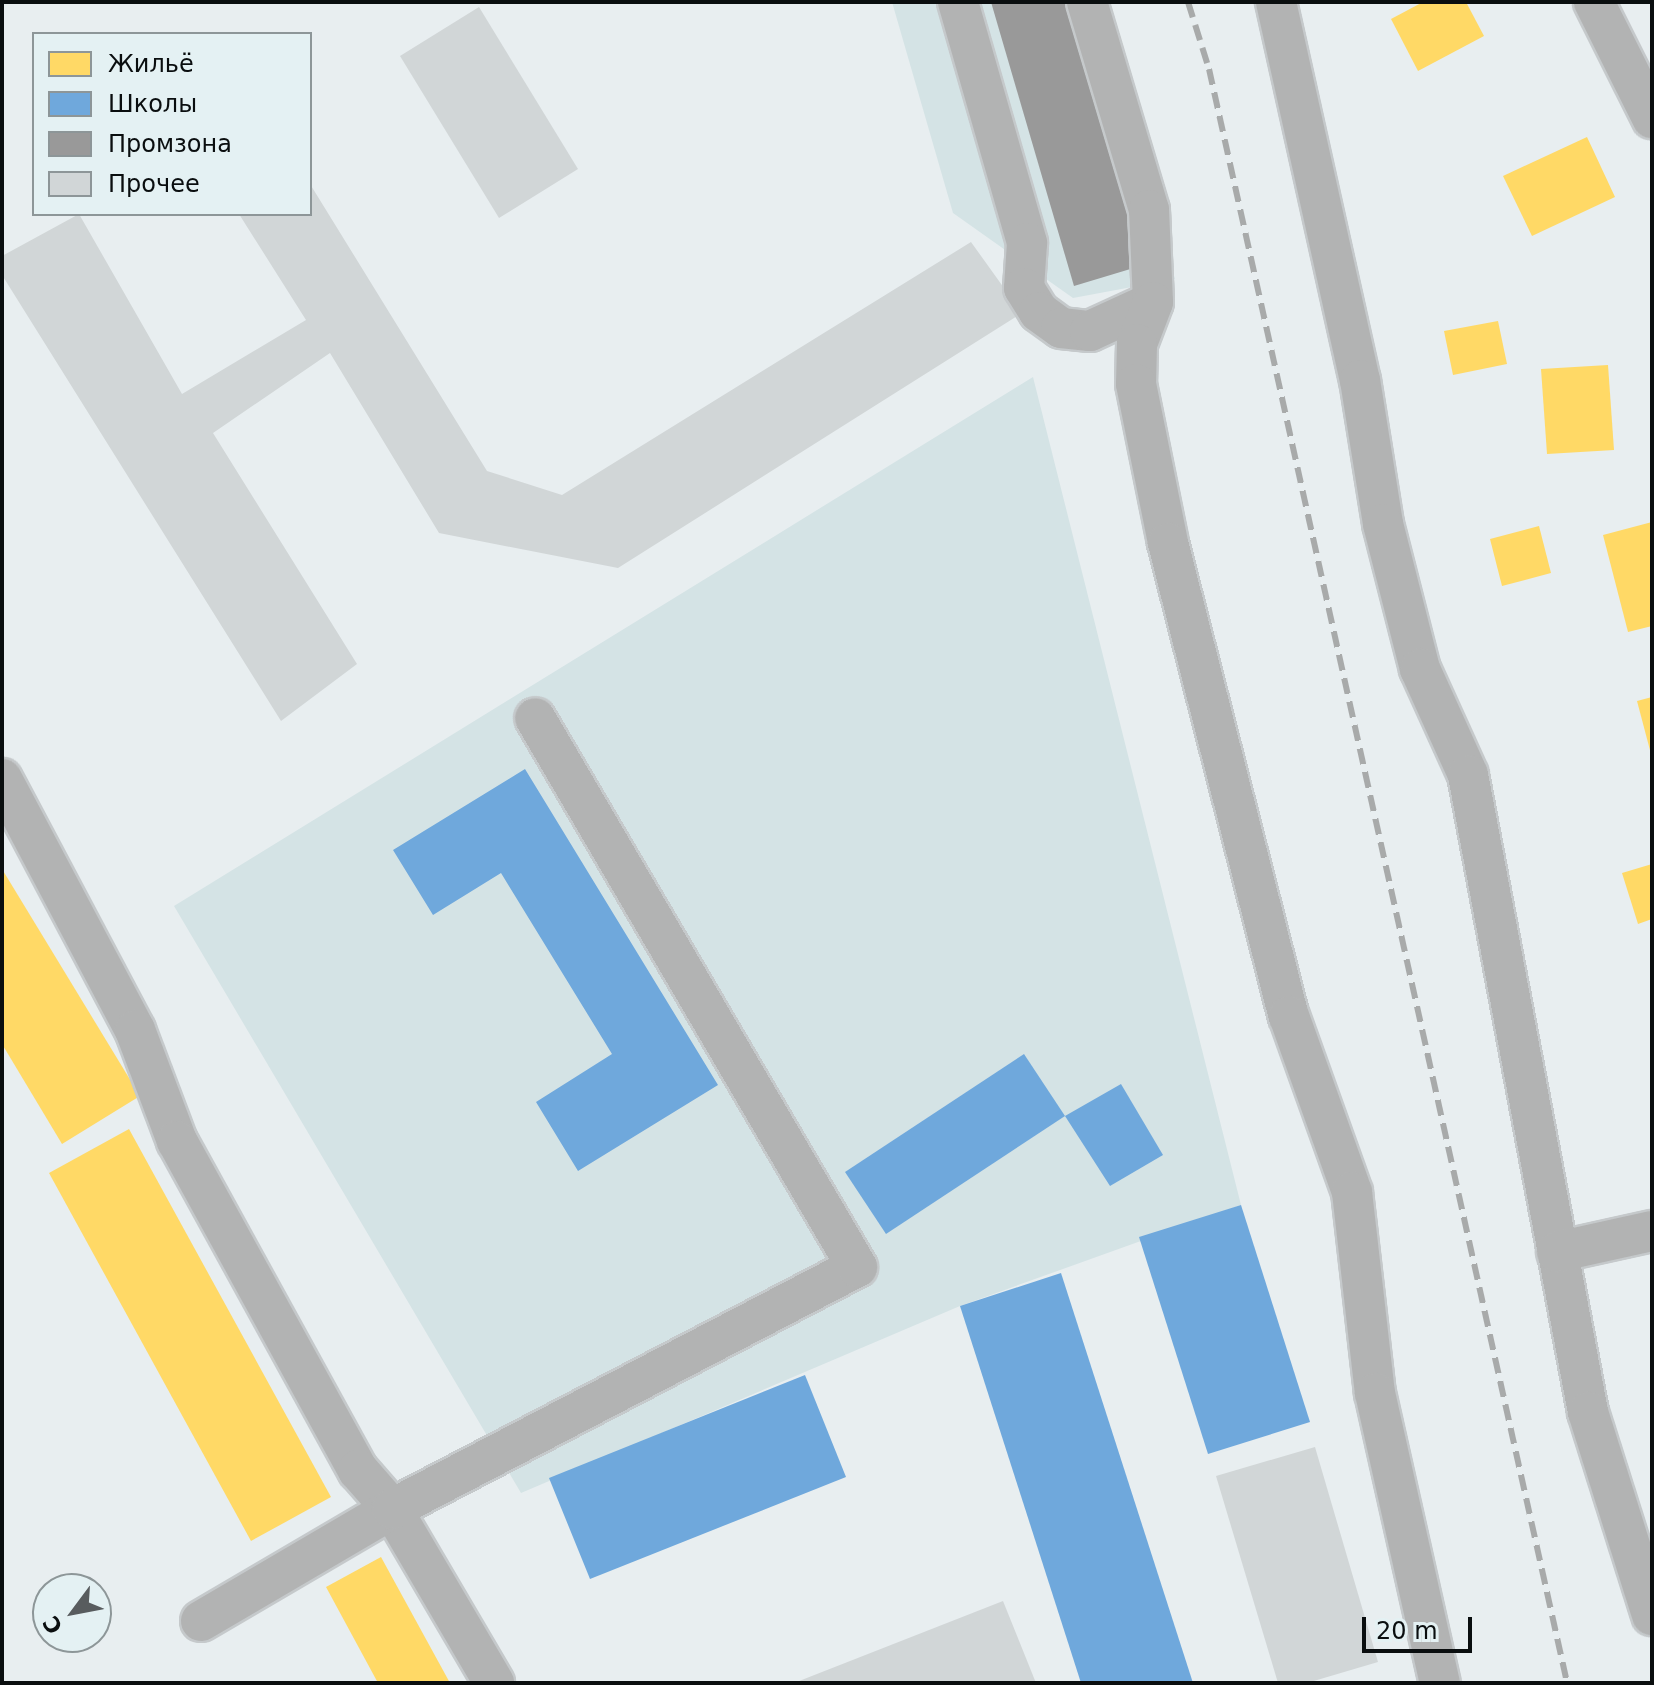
<!DOCTYPE html>
<meta charset="utf-8">
<style>
body{margin:0}
#map{position:relative;width:1654px;height:1685px;overflow:hidden;background:#e8eef0;font-family:"DejaVu Sans",sans-serif}
div>[style]{position:absolute}
.built>*{inset:0;background:#d4e3e5}
.homes>*{inset:0;background:#ffd966}
.schools>*{inset:0;background:#6fa8dc}
.industry>*{inset:0;background:#999}
.building>*{inset:0;background:#d1d6d7}
.roads{filter:drop-shadow(2px 0 #c5c9cb) drop-shadow(-2px 0 #c5c9cb) drop-shadow(0 2px #c5c9cb) drop-shadow(0 -2px #c5c9cb)}
.minor>*{height:40px;margin:-20px;padding:0 20px;transform-origin:20px;border-radius:20px;background:#b2b3b3}
.rail>*{height:6px;margin-top:-3px;transform-origin:0;background:repeating-linear-gradient(90deg,#a8aaaa 0 16px,transparent 0 24px)}
span{translate:-50% -50%;white-space:nowrap;text-align:center;line-height:1.15;-webkit-text-stroke:8px #e4f1f3;paint-order:stroke}
.frame{position:absolute;inset:0;border:4px solid #0a0e0f;pointer-events:none}
.legend{position:absolute;left:32px;top:32px;width:280px;height:184px;box-sizing:border-box;background:#e4f1f3;border:2px solid #8d9698;margin:0;padding:10px 14px;list-style:none;font-size:24px;color:#0a0e0f}
.legend li{display:flex;align-items:center;gap:16px;height:40px}
.legend b{width:40px;border:2px solid #8d9698}
.north{position:absolute;left:32px;top:1573px;width:80px;height:80px;box-sizing:border-box;background:#e4f1f3;border:2px solid #8d9698;border-radius:50%;rotate:238deg;font-size:22px;font-weight:700;line-height:32px;text-align:center;color:#0a0e0f}
.north::after{content:'';display:block;margin:auto;width:28px;height:36px;background:#585c5e;clip-path:polygon(50% 0,100% 100%,50% 72%,0 100%)}
.scale{position:absolute;left:1362px;top:1617px;width:110px;height:36px;box-sizing:border-box;border:4px solid #0a0e0f;border-top:0;padding-left:10px;font-size:24px;line-height:28px;white-space:nowrap;color:#0a0e0f;-webkit-text-stroke:6px #e4f1f3;paint-order:stroke}
</style>
<div id="map">
<div class="built">
<div style="clip-path:polygon(892px 2px,1096px 2px,1175px 279px,1073px 298px,953px 213px)"></div>
<div style="clip-path:polygon(1033px 377px,1241px 1205px,960px 1306px,521px 1493px,174px 906px)"></div>
</div>
<div class="homes">
<div style="clip-path:polygon(1423px 2px,1466px 2px,1484px 36px,1418px 71px,1391px 19px)"></div>
<div style="clip-path:polygon(1587px 137px,1615px 197px,1532px 236px,1503px 176px)"></div>
<div style="clip-path:polygon(1498px 321px,1507px 364px,1453px 375px,1444px 331px)"></div>
<div style="clip-path:polygon(1608px 365px,1614px 450px,1547px 454px,1541px 369px)"></div>
<div style="clip-path:polygon(1652px 522px,1652px 626px,1628px 632px,1603px 535px)"></div>
<div style="clip-path:polygon(1539px 526px,1551px 573px,1502px 586px,1490px 539px)"></div>
<div style="clip-path:polygon(1652px 697px,1652px 754px,1651px 754px,1637px 701px)"></div>
<div style="clip-path:polygon(1652px 864px,1652px 919px,1638px 924px,1622px 873px)"></div>
<div style="clip-path:polygon(2px 869px,140px 1096px,62px 1144px,2px 1044px)"></div>
<div style="clip-path:polygon(129px 1129px,331px 1497px,251px 1541px,49px 1173px)"></div>
<div style="clip-path:polygon(381px 1557px,450px 1683px,378px 1683px,326px 1587px)"></div>
</div>
<div class="schools">
<div style="clip-path:polygon(525px 769px,718px 1085px,578px 1171px,536px 1102px,612px 1054px,501px 873px,433px 915px,393px 850px)"></div>
<div style="clip-path:polygon(1024px 1054px,1065px 1116px,886px 1234px,845px 1172px)"></div>
<div style="clip-path:polygon(1121px 1084px,1163px 1155px,1110px 1186px,1065px 1116px)"></div>
<div style="clip-path:polygon(1241px 1205px,1310px 1422px,1208px 1454px,1139px 1237px)"></div>
<div style="clip-path:polygon(1061px 1273px,1193px 1683px,1081px 1683px,960px 1306px)"></div>
<div style="clip-path:polygon(805px 1375px,846px 1477px,590px 1579px,549px 1478px)"></div>
</div>
<div class="industry">
<div style="clip-path:polygon(991px 2px,1071px 2px,1147px 264px,1074px 286px)"></div>
</div>
<div class="building">
<div style="clip-path:polygon(479px 7px,578px 169px,499px 218px,400px 56px)"></div>
<div style="clip-path:polygon(310px 184px,487px 471px,562px 495px,971px 242px,1022px 313px,618px 568px,439px 533px,330px 353px,213px 433px,357px 664px,281px 721px,2px 275px,2px 256px,79px 214px,182px 394px,306px 320px,239px 214px,310px 214px)"></div>
<div style="clip-path:polygon(1315px 1447px,1378px 1662px,1307px 1683px,1278px 1683px,1216px 1476px)"></div>
<div style="clip-path:polygon(1003px 1601px,1036px 1683px,794px 1683px)"></div>
</div>
<div class="roads">
<div class="minor">
<div style="left:958px;top:2px;width:251px;rotate:74deg"></div>
<div style="left:1027px;top:243px;width:45px;rotate:93.8deg"></div>
<div style="left:1024px;top:288px;width:28px;rotate:58deg"></div>
<div style="left:1039px;top:312px;width:27px;rotate:36deg"></div>
<div style="left:1061px;top:328px;width:29px;rotate:6deg"></div>
<div style="left:1090px;top:331px;width:69px;rotate:-24.7deg"></div>
<div style="left:1087px;top:2px;width:217px;rotate:73.4deg"></div>
<div style="left:1149px;top:210px;width:92px;rotate:87.5deg"></div>
<div style="left:1153px;top:302px;width:45px;rotate:110.9deg"></div>
<div style="left:1137px;top:344px;width:40px;rotate:91.4deg"></div>
<div style="left:1136px;top:384px;width:162px;rotate:78.6deg"></div>
<div style="left:1168px;top:543px;width:488px;rotate:75.7deg"></div>
<div style="left:1289px;top:1016px;width:187px;rotate:70.3deg"></div>
<div style="left:1352px;top:1192px;width:202px;rotate:83.5deg"></div>
<div style="left:1375px;top:1393px;width:297px;rotate:77.4deg"></div>
<div style="left:1276px;top:2px;width:387px;rotate:77.5deg"></div>
<div style="left:1360px;top:380px;width:146px;rotate:80.9deg"></div>
<div style="left:1383px;top:524px;width:150px;rotate:75.7deg"></div>
<div style="left:1420px;top:669px;width:116px;rotate:65.6deg"></div>
<div style="left:1468px;top:775px;width:648px;rotate:79.33deg"></div>
<div style="left:1588px;top:1412px;width:213px;rotate:72.5deg"></div>
<div style="left:1594px;top:2px;width:130px;rotate:63.4deg"></div>
<div style="left:2px;top:779px;width:284px;rotate:62.1deg"></div>
<div style="left:135px;top:1030px;width:119px;rotate:69.3deg"></div>
<div style="left:177px;top:1141px;width:376px;rotate:61.2deg"></div>
<div style="left:358px;top:1470px;width:52px;rotate:48.9deg"></div>
<div style="left:392px;top:1509px;width:202px;rotate:59.6deg"></div>
<div style="left:1557px;top:1252px;width:97px;rotate:-12.5deg"></div>
<div style="left:201px;top:1621px;width:221px;rotate:-30.4deg"></div>
<div style="left:392px;top:1509px;width:524px;rotate:-27.49deg"></div>
<div style="left:857px;top:1267px;width:636px;rotate:-120.39deg"></div>
</div>
</div>
<div class="rail">
<div style="left:1188px;top:2px;width:70px;rotate:72.6deg"></div>
<div style="left:1209px;top:69px;width:1653px;rotate:77.49deg"></div>
</div>
<div class="frame"></div>
<ul class="legend">
<li><b style="height:22px;background:#ffd966"></b>Жильё</li>
<li><b style="height:22px;background:#6fa8dc"></b>Школы</li>
<li><b style="height:22px;background:#999"></b>Промзона</li>
<li><b style="height:22px;background:#d1d6d7"></b>Прочее</li>
</ul>
<div class="north">С</div>
<div class="scale">20 m</div>
</div>
